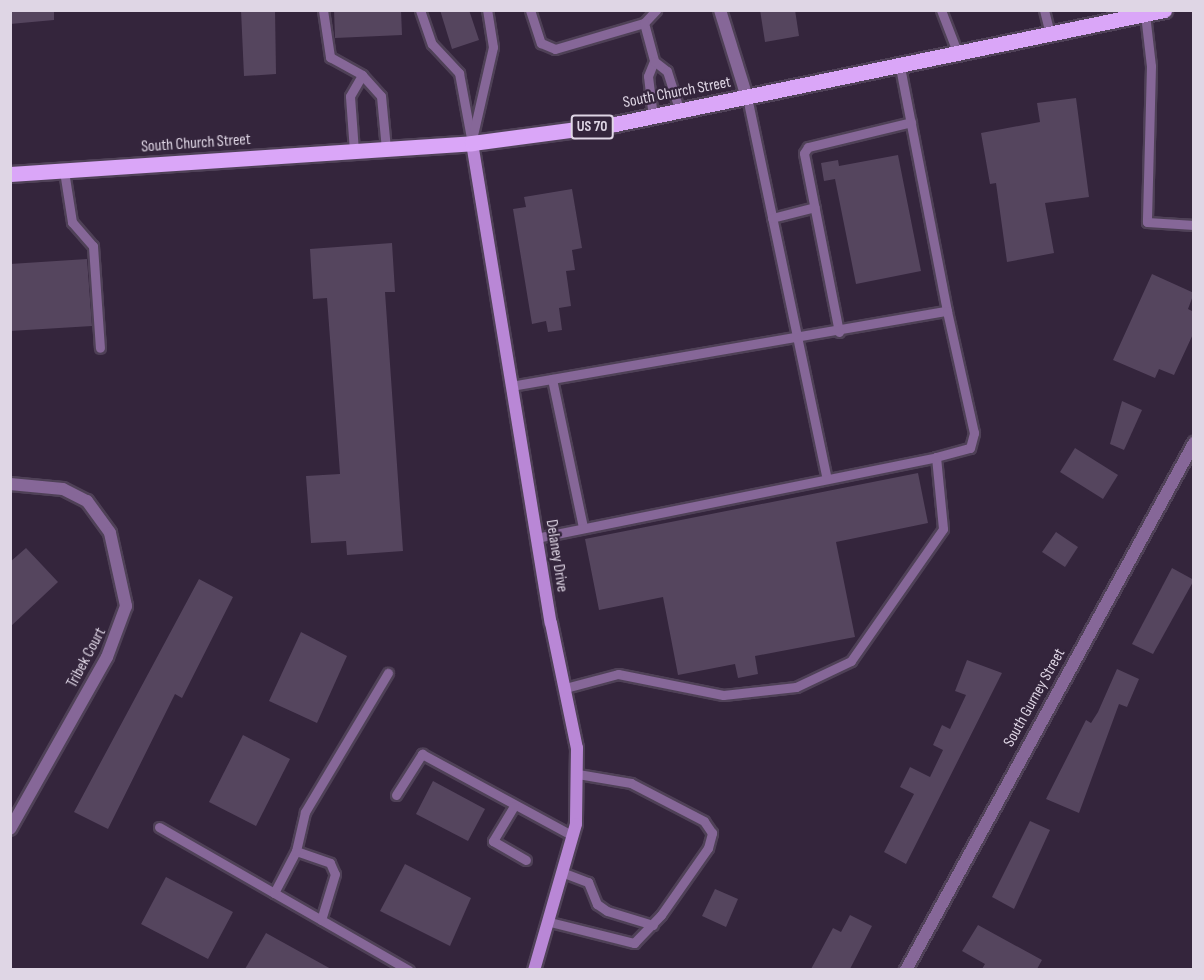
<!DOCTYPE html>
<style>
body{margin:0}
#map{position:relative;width:1204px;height:980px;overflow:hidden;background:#34253c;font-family:"Sofia Sans Condensed",sans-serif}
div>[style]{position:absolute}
.building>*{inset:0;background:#55455e}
.roads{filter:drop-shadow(2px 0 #4f4157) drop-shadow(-2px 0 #4f4157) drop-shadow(0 2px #4f4157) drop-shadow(0 -2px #4f4157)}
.lane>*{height:9px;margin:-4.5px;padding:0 4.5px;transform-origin:4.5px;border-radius:4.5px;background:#866798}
.street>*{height:12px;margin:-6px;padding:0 6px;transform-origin:6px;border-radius:6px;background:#866798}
.secondary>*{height:12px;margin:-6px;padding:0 6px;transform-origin:6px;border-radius:6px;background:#b987d6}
.primary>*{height:15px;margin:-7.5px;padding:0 7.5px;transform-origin:7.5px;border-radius:7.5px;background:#daa6f8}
span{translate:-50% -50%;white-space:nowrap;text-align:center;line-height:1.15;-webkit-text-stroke:4.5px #34253c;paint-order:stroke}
.shield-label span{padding:2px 4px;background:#34253c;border:2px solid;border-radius:4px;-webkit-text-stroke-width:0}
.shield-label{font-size:15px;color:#dfd6e5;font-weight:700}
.street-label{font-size:16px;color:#dfd6e5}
.frame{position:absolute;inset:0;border:12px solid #dfd6e5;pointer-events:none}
</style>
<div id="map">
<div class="building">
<div style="clip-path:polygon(10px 10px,54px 10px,54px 20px,10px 24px)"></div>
<div style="clip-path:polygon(241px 10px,275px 10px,276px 74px,244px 76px)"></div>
<div style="clip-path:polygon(334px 10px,401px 10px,402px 35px,335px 38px)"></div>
<div style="clip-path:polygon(440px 10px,469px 10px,479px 40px,452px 49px)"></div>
<div style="clip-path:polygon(760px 10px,795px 10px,799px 36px,765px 42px)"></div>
<div style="clip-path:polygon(1076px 98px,1089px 197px,1045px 203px,1054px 253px,1007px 262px,996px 183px,990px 184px,981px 133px,1040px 122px,1037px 103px)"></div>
<div style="clip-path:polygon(898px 155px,921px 271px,856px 284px,835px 179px,824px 181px,821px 163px,838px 160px,839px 166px)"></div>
<div style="clip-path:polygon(572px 189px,582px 248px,572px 250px,575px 270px,566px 271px,571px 306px,559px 308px,562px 330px,548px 332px,546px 321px,532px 324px,513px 209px,526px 207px,524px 197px)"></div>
<div style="clip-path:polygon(392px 243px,395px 292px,385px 292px,403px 551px,347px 555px,346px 541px,311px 543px,306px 476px,340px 474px,327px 298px,313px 299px,310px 249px)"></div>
<div style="clip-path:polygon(87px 259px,92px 326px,10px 331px,10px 264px)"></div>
<div style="clip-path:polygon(1152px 274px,1194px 293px,1188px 309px,1194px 312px,1194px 332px,1174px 375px,1159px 369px,1155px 378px,1113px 360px)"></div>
<div style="clip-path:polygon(1122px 401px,1142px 410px,1124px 450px,1110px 444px)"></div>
<div style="clip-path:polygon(1075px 448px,1118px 475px,1103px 499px,1060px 472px)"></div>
<div style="clip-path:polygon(918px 473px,928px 523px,836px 542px,855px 637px,755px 656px,758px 674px,738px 678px,735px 664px,678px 675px,663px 597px,599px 610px,585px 539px)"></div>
<div style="clip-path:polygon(1056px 532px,1078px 547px,1065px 567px,1042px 552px)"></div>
<div style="clip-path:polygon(26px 548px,58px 582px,10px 627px,10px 562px)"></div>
<div style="clip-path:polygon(1172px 568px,1194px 580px,1153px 654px,1132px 644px)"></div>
<div style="clip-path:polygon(199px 579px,233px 597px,182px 698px,175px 694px,108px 829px,74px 812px)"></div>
<div style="clip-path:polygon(301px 632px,347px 656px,317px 723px,269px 701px)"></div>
<div style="clip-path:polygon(967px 660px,1002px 673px,906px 864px,884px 852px,914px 794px,900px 787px,910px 767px,930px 777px,943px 750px,933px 745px,942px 725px,950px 729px,966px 695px,955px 691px)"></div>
<div style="clip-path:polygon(1117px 669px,1139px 679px,1127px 707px,1119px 704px,1079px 813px,1046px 799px,1086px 720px,1091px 723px,1098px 712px)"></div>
<div style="clip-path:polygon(243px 735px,290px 759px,256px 826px,209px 802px)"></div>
<div style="clip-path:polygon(433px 781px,485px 809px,468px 841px,416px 814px)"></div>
<div style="clip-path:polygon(1030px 821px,1050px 830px,1014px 909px,992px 897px)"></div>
<div style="clip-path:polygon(405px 864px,471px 898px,450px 946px,380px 911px)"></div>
<div style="clip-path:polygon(166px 877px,233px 912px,208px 959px,141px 924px)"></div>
<div style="clip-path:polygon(715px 889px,738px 899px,726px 927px,702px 916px)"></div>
<div style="clip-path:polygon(850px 915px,872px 926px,850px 969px,811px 969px,833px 928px,841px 932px)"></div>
<div style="clip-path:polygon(978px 925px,1042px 960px,1037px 969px,982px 969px,985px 964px,962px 951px)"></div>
<div style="clip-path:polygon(266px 933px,331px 969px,245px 969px)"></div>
</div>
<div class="roads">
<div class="lane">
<div style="left:323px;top:10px;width:48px;rotate:81.5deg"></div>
<div style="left:330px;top:57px;width:37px;rotate:29deg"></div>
<div style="left:420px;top:10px;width:36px;rotate:71deg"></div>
<div style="left:432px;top:44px;width:40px;rotate:47deg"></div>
<div style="left:459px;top:73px;width:71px;rotate:79.5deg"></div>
<div style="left:530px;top:10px;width:35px;rotate:72deg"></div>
<div style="left:541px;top:43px;width:15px;rotate:23deg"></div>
<div style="left:555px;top:49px;width:93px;rotate:-16.3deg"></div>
<div style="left:644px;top:23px;width:18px;rotate:-47deg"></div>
<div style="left:941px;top:10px;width:47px;rotate:68.9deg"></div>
<div style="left:1044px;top:10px;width:25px;rotate:76deg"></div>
<div style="left:1145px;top:14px;width:52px;rotate:83.4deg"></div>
<div style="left:1151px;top:66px;width:156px;rotate:91.5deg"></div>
<div style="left:1147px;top:222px;width:47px;rotate:3.7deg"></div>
<div style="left:644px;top:23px;width:39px;rotate:75deg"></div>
<div style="left:747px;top:97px;width:390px;rotate:78.2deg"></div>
<div style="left:653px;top:117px;width:41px;rotate:-97deg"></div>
<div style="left:648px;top:76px;width:16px;rotate:-68deg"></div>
<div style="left:654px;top:61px;width:16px;rotate:38deg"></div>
<div style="left:667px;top:71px;width:43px;rotate:72.4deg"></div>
<div style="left:473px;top:135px;width:90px;rotate:-77.2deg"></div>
<div style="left:493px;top:47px;width:37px;rotate:-99deg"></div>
<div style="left:354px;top:151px;width:55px;rotate:-94.2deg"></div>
<div style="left:350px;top:96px;width:24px;rotate:-60deg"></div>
<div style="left:362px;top:75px;width:28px;rotate:48deg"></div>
<div style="left:381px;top:96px;width:53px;rotate:84.6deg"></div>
<div style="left:64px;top:171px;width:52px;rotate:81.1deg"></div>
<div style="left:72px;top:222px;width:32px;rotate:49deg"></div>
<div style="left:93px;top:246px;width:102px;rotate:86.1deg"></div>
<div style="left:772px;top:218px;width:44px;rotate:-14.3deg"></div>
<div style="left:839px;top:332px;width:182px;rotate:-101.1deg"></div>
<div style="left:804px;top:153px;width:7px;rotate:-56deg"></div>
<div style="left:808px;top:147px;width:106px;rotate:-13.6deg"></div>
<div style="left:552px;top:379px;width:152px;rotate:78.2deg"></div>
<div style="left:511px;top:386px;width:442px;rotate:-9.8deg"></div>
<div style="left:947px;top:311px;width:249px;rotate:-100.9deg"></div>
<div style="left:936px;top:457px;width:35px;rotate:-15deg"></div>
<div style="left:970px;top:448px;width:16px;rotate:-75deg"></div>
<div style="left:974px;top:433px;width:125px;rotate:-102.5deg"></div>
<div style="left:536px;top:538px;width:408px;rotate:-11.4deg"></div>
<div style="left:936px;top:457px;width:72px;rotate:84.4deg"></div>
<div style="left:943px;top:529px;width:161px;rotate:124.9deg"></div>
<div style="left:851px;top:661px;width:61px;rotate:154.7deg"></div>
<div style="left:796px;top:687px;width:73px;rotate:173.7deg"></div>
<div style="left:723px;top:695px;width:107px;rotate:-168.7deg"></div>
<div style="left:618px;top:674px;width:55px;rotate:165.2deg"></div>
<div style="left:396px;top:795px;width:49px;rotate:-57.6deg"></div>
<div style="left:422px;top:754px;width:172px;rotate:28.5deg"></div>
<div style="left:514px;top:806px;width:41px;rotate:121deg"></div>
<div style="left:493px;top:841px;width:38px;rotate:30deg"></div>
<div style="left:159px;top:827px;width:288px;rotate:29.8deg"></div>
<div style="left:296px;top:851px;width:36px;rotate:19deg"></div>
<div style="left:330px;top:863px;width:12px;rotate:66deg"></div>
<div style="left:335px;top:874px;width:48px;rotate:106.9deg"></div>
<div style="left:564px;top:873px;width:26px;rotate:21deg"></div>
<div style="left:588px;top:882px;width:24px;rotate:68deg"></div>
<div style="left:597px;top:904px;width:12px;rotate:35deg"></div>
<div style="left:607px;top:911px;width:48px;rotate:16.9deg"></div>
<div style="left:274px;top:893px;width:47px;rotate:-62.4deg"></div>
<div style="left:296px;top:851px;width:40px;rotate:-77deg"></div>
<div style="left:305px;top:812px;width:162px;rotate:-59.2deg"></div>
<div style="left:550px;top:922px;width:87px;rotate:14deg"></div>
<div style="left:634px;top:943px;width:39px;rotate:-46deg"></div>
<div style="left:661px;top:915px;width:82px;rotate:-55deg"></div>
<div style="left:708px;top:848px;width:16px;rotate:-75deg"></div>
<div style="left:712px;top:833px;width:14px;rotate:-124deg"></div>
<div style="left:704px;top:821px;width:82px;rotate:-152.5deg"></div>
<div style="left:631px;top:783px;width:54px;rotate:-170.4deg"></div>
</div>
<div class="street">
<div style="left:720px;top:10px;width:91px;rotate:72.8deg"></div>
<div style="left:10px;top:484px;width:53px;rotate:5.4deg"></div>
<div style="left:63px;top:489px;width:27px;rotate:27deg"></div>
<div style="left:87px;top:501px;width:39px;rotate:54deg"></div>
<div style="left:110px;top:533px;width:75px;rotate:77.6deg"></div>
<div style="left:126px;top:606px;width:54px;rotate:110.4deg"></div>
<div style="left:107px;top:657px;width:197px;rotate:119.4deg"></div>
<div style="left:906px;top:970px;width:601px;rotate:-61.34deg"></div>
</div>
<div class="secondary">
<div style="left:472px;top:143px;width:486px;rotate:80.7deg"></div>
<div style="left:551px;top:623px;width:128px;rotate:78.3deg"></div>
<div style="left:577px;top:748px;width:76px;rotate:90.8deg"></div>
<div style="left:576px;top:824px;width:152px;rotate:106deg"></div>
</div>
<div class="primary">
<div style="left:10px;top:174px;width:463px;rotate:-3.8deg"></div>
<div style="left:472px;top:143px;width:144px;rotate:-7.6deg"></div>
<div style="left:615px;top:124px;width:561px;rotate:-11.73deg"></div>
</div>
</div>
<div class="shield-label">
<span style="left:592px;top:127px">US 70</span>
</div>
<div class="street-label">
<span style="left:677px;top:93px;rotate:-11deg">South Church Street</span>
<span style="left:196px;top:144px;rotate:-4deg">South Church Street</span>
<span style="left:556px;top:556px;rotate:81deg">Delaney Drive</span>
<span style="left:87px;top:658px;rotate:-62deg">Tribek Court</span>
<span style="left:1035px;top:698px;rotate:-61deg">South Gurney Street</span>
</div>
<div class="frame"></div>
</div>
